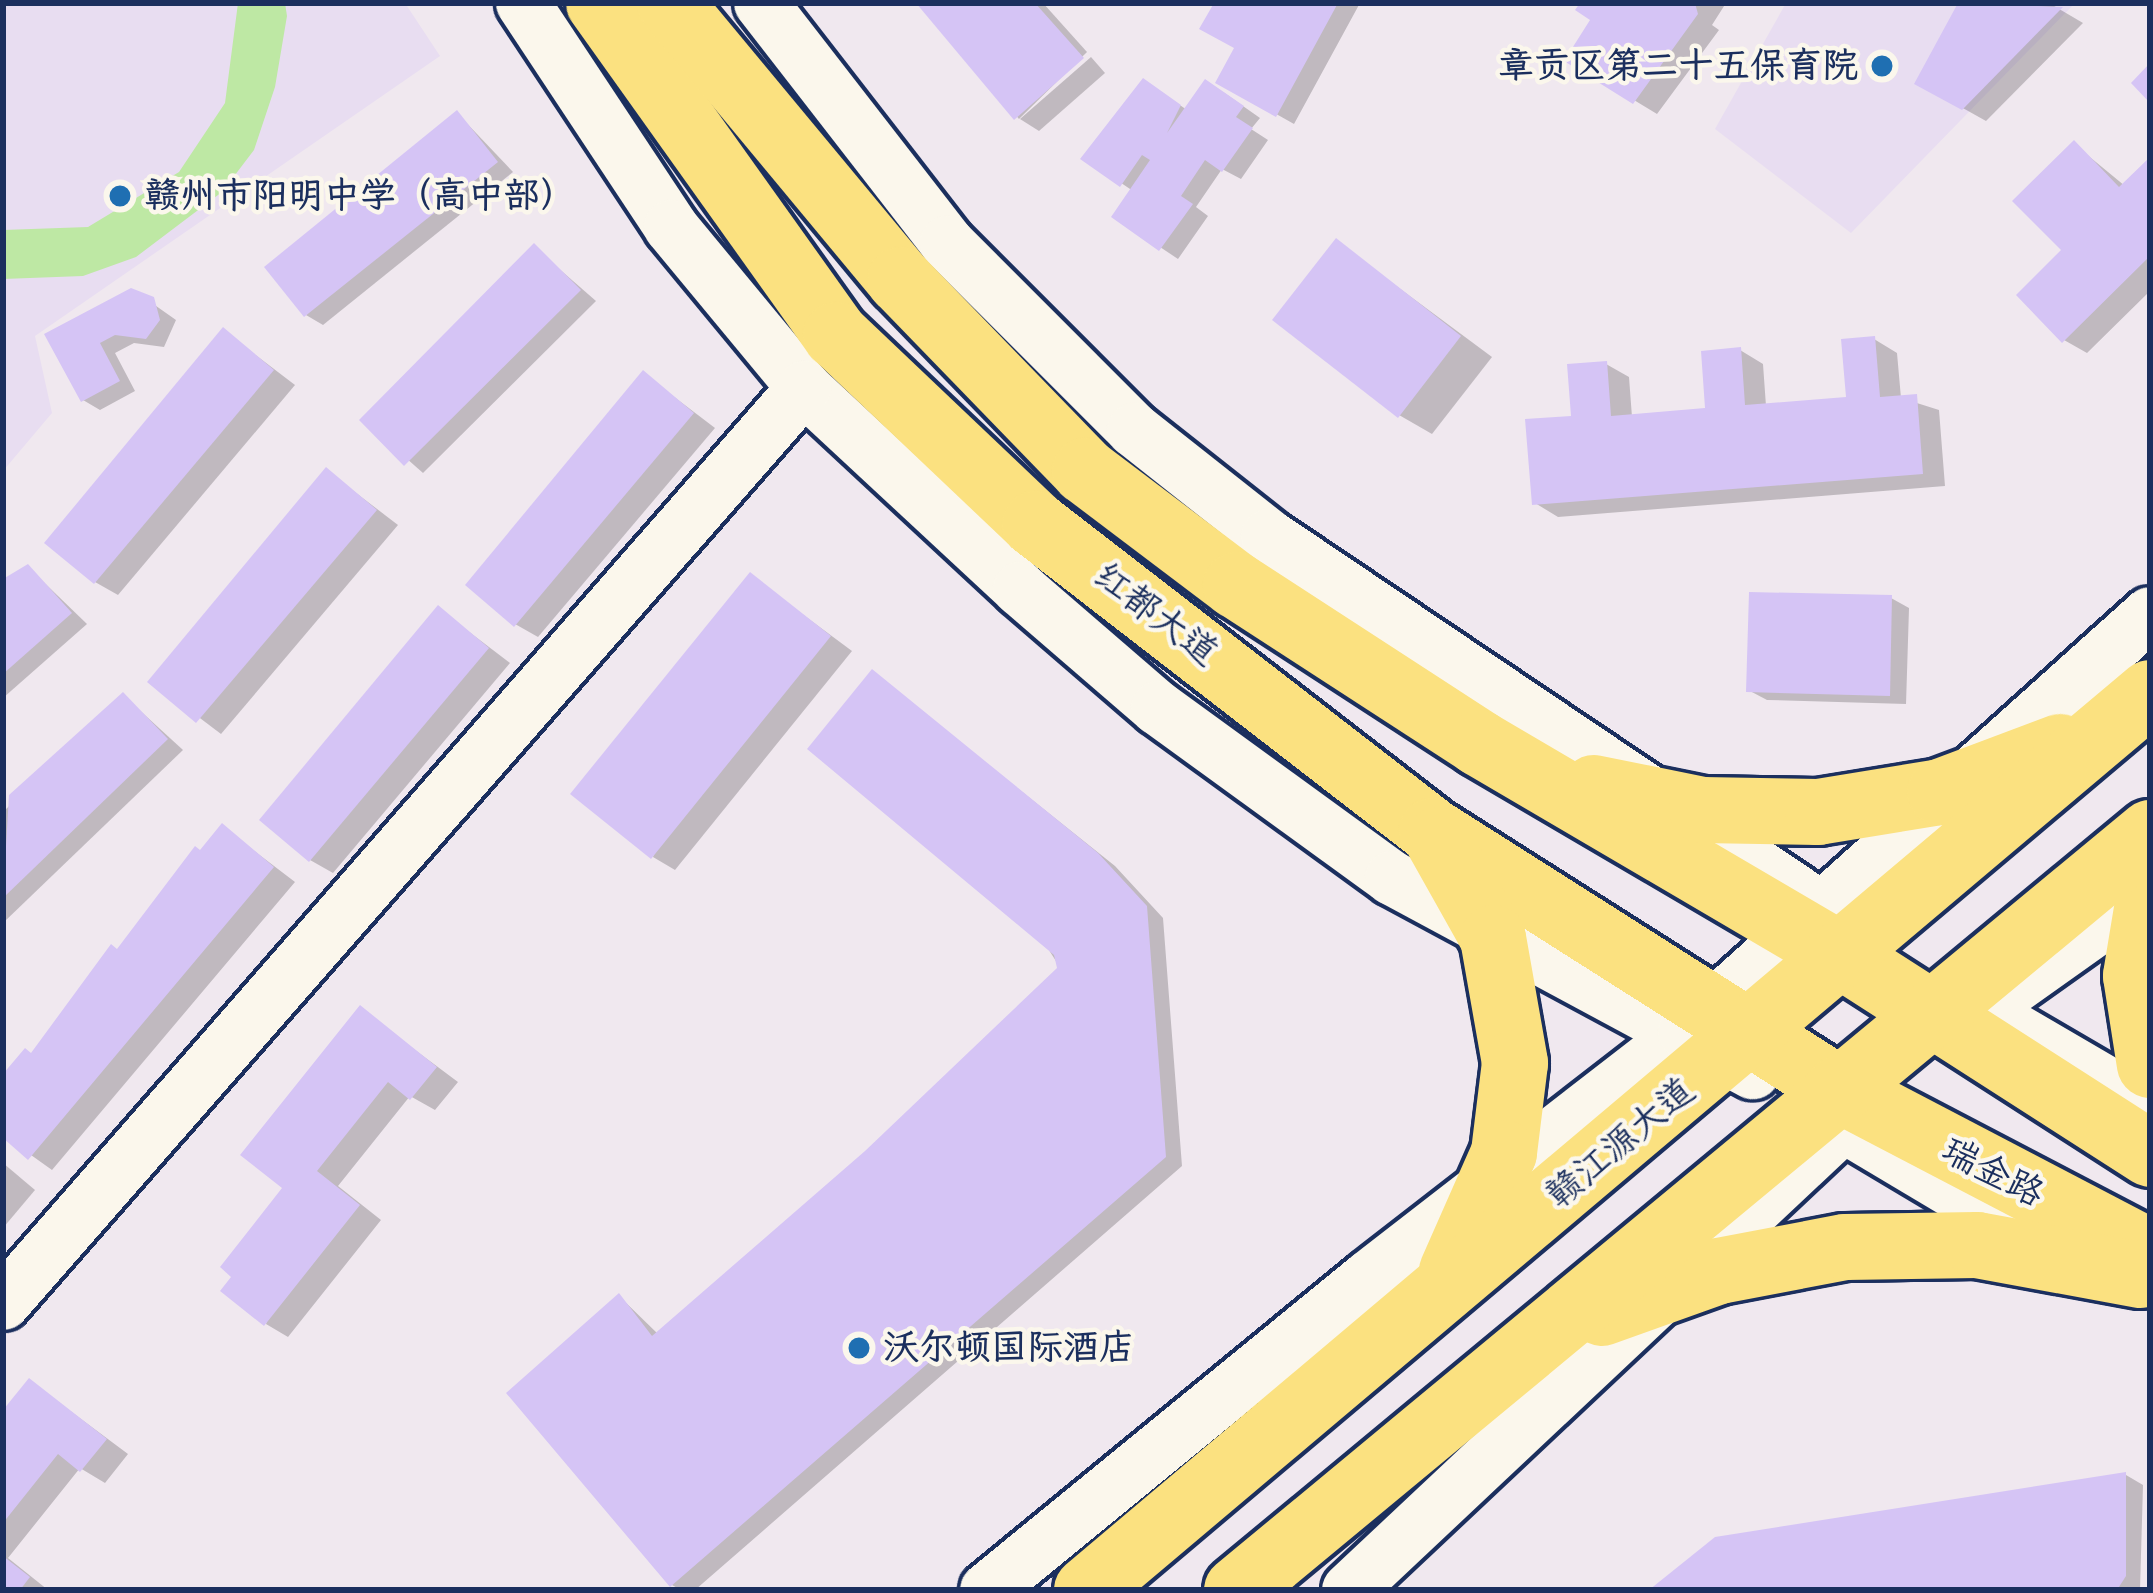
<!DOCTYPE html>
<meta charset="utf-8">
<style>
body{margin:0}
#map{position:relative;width:2153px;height:1593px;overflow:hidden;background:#f0e8ef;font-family:"Comic Neue","LXGW WenKai TC",sans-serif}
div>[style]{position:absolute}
.built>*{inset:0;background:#e8ddf1}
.green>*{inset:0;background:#bee8a4}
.shadow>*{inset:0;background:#0003}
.building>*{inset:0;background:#d5c4f5}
.roads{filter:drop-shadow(3px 0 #1b2f5e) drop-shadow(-3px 0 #1b2f5e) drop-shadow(0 3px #1b2f5e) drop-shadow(0 -3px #1b2f5e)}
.tertiary>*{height:54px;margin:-27px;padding:0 27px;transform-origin:27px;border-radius:27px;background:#fbf7ec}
.primary>*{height:66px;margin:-33px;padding:0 33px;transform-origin:33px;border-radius:33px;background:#fbe180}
.dots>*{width:33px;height:33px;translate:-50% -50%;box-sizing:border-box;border:6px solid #fbf7ec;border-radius:50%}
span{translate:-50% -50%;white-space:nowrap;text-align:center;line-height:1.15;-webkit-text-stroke:9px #fbf7ec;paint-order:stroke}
.poi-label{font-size:36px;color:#1b2f5e;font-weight:700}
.right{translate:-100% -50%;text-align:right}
.left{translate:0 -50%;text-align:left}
.street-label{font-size:36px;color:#1b2f5e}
.frame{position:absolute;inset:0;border:6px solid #1b2f5e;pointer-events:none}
</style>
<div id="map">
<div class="built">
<div style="clip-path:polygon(3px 3px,405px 3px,440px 56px,35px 336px,52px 413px,3px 471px)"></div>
<div style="clip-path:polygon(1786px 3px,2075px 3px,1851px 233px,1715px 129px)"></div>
</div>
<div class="green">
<div style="clip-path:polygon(238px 3px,285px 3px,287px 16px,275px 87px,254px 150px,222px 192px,136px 257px,83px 276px,3px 279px,3px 230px,88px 227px,179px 172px,225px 103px)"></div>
</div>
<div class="shadow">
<div style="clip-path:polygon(920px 3px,1043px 3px,1087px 52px,1019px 119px)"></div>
<div style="clip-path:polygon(1217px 3px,1360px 3px,1294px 124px,1219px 82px,1238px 48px)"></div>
<div style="clip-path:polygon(1583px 3px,1726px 3px,1712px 25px,1719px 30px,1657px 114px,1568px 60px,1594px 19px)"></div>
<div style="clip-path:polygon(1961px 3px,2049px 3px,2083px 23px,1986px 121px,1918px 83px)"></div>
<div style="clip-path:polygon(1091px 57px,1105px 73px,1039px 131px,1020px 119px)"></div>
<div style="clip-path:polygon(1161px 92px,1187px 110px,1223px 92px,1260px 118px,1251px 129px,1268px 140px,1241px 179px,1222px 169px,1196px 207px,1208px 216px,1178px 259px,1115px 217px,1133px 191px,1084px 158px)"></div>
<div style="clip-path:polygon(457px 113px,513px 172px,323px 325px,306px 315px)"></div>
<div style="clip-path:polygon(2074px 144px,2125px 186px,2150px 161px,2150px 291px,2087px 353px,2064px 340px)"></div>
<div style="clip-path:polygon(1337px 242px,1492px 357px,1432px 434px,1399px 415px)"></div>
<div style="clip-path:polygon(534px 247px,596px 301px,423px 473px,363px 420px)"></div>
<div style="clip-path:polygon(149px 301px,176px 320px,164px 347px,134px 343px,115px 353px,135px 391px,100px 410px,83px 400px,48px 336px)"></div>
<div style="clip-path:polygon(224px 331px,295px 385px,118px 595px,95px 582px)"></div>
<div style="clip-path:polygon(1874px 339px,1897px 353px,1901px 398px,1939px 410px,1945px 486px,1558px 517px,1535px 503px,1606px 364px,1629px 377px,1632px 417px,1709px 411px,1740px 350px,1763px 364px,1766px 406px,1849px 400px)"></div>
<div style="clip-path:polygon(644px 374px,715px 428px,538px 637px,515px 624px)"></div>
<div style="clip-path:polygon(326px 470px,398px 525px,221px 734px,151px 681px)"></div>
<div style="clip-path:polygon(29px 568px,87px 624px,3px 698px,3px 591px)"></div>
<div style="clip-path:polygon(751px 576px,852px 651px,675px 870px,653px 857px)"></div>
<div style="clip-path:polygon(1891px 598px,1909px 608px,1906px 704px,1767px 700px,1750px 691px)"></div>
<div style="clip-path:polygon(439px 609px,510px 663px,333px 873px,310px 860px)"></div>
<div style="clip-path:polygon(873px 673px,1115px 866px,1163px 918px,1182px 1166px,695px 1590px,681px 1590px,672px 1585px,620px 1297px,658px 1334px,867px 1154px,1061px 969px)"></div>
<div style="clip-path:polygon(124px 696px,183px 750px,3px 923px,3px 812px)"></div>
<div style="clip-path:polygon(223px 827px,295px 882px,52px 1170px,3px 1135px,3px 1078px,32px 1056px)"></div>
<div style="clip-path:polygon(360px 1009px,458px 1082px,435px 1110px,410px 1096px,338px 1186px,381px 1220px,288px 1337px,266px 1324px)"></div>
<div style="clip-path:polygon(3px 1163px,35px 1190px,3px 1228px)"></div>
<div style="clip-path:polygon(30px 1381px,128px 1454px,105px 1483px,80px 1468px,8px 1558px,48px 1590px,3px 1590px,3px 1415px)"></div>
<div style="clip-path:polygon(2126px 1475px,2143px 1485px,2140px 1590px,1654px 1590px)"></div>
</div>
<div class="building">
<div style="clip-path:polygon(916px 3px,1035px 3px,1084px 58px,1014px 120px)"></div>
<div style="clip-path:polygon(1214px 3px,1338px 3px,1276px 117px,1215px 83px,1234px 48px,1199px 29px)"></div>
<div style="clip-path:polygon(1580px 3px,1695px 3px,1698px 14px,1633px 104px,1564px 61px,1590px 20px,1575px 10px)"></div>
<div style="clip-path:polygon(1958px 3px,2063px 7px,1962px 110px,1914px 84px)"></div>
<div style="clip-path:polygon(2150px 63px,2150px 103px,2131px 83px)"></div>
<div style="clip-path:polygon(1143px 78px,1181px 105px,1167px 133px,1205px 79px,1244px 106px,1236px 117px,1253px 128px,1222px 172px,1205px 160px,1181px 196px,1193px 204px,1159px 251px,1111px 217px,1150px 160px,1142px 155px,1120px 187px,1080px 159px)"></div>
<div style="clip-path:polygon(457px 110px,498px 162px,304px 317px,264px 267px)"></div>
<div style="clip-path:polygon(2074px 140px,2119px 187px,2150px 157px,2150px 256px,2062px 343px,2016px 295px,2061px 250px,2012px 201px)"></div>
<div style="clip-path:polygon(1336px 238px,1461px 336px,1398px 418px,1272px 320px)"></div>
<div style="clip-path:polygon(534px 243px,581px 290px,404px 466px,359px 420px)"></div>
<div style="clip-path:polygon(131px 288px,154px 297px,160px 320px,146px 339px,115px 335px,100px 343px,120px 381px,81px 402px,44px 334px)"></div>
<div style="clip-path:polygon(223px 327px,274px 370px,94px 584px,44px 543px)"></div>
<div style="clip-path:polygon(1875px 336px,1880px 397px,1917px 394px,1923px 474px,1532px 505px,1525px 419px,1571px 416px,1567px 364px,1607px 361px,1611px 416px,1705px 408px,1701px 351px,1741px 347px,1745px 405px,1846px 397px,1841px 339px)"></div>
<div style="clip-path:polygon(643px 370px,694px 413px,514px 627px,465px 585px)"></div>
<div style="clip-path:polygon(326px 467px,377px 510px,196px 723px,147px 682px)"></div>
<div style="clip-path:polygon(28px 564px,72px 613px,3px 674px,3px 579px)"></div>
<div style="clip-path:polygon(750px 572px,831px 636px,651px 859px,570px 794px)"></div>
<div style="clip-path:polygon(1749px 592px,1892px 595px,1890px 696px,1746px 692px)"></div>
<div style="clip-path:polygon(438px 605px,489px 648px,309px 862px,259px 820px)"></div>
<div style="clip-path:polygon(872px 669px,1098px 853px,1147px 906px,1166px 1157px,670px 1587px,506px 1393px,619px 1293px,652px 1336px,865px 1151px,1057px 968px,1054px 955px,807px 749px)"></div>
<div style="clip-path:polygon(123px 692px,168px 739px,3px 898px,9px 795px)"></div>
<div style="clip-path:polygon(222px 823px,274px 867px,28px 1160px,3px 1138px,3px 1074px,25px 1048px,31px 1053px,111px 944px,117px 949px,195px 846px,200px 850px)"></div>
<div style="clip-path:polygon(360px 1005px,437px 1067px,410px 1100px,388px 1082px,317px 1171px,360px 1205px,264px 1326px,220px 1291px,231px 1277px,220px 1267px,282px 1188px,240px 1155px)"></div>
<div style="clip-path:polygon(29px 1378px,107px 1439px,80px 1472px,58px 1454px,3px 1523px,3px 1410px)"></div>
<div style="clip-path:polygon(2126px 1472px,2126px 1576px,2117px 1590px,1649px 1590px,1715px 1537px)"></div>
<div style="clip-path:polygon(3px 1556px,30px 1577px,20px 1590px,3px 1590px)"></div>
</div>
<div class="roads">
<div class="tertiary">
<div style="left:523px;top:3px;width:268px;rotate:56.5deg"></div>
<div style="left:671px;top:227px;width:209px;rotate:50.4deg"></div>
<div style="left:804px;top:388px;width:295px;rotate:42.9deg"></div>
<div style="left:1020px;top:589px;width:182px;rotate:40.8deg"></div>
<div style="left:1158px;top:708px;width:289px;rotate:36deg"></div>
<div style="left:1392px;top:878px;width:410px;rotate:28.3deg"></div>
<div style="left:761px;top:3px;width:304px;rotate:52.2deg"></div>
<div style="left:947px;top:243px;width:264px;rotate:45deg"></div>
<div style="left:1134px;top:430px;width:171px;rotate:38.3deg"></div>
<div style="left:1268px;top:536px;width:702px;rotate:33.96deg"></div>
<div style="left:1973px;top:1016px;width:217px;rotate:-35.4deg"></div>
<div style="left:1991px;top:1016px;width:184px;rotate:30.3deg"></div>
<div style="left:1819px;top:1111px;width:271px;rotate:30.8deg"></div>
<div style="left:3px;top:1303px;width:1216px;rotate:-48.8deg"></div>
<div style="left:987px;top:1590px;width:492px;rotate:-39.3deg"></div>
<div style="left:1368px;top:1278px;width:401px;rotate:-37.8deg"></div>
<div style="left:1685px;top:1032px;width:625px;rotate:-41.95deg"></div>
<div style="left:1349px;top:1590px;width:688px;rotate:-43.23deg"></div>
</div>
<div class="primary">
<div style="left:599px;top:3px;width:408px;rotate:54.5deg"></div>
<div style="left:836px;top:335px;width:274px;rotate:43.5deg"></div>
<div style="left:1035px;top:524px;width:502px;rotate:37.71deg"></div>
<div style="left:1432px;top:831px;width:481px;rotate:32.4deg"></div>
<div style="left:1838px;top:1089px;width:352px;rotate:27.6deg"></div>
<div style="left:670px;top:3px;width:360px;rotate:50.3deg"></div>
<div style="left:900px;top:280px;width:266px;rotate:45.9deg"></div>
<div style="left:1085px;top:471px;width:189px;rotate:37.1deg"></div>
<div style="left:1236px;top:585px;width:290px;rotate:33deg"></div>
<div style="left:1479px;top:743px;width:421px;rotate:30.4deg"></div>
<div style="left:1842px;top:956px;width:366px;rotate:32.7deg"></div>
<div style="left:1594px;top:788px;width:110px;rotate:11.5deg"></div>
<div style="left:1702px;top:810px;width:116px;rotate:1deg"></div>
<div style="left:1818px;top:812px;width:124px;rotate:-9.3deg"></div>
<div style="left:1940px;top:792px;width:128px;rotate:-20.6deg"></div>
<div style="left:1438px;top:840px;width:112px;rotate:60.7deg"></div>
<div style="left:1493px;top:938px;width:127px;rotate:80deg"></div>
<div style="left:1515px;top:1063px;width:91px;rotate:97deg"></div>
<div style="left:1504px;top:1153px;width:129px;rotate:113.8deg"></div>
<div style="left:2150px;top:891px;width:86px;rotate:99.4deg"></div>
<div style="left:2136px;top:976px;width:90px;rotate:81.1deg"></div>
<div style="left:1602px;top:1313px;width:124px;rotate:-19.7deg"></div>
<div style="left:1719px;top:1271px;width:128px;rotate:-10.8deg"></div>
<div style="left:1845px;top:1247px;width:132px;rotate:-0.9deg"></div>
<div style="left:1977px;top:1245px;width:166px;rotate:10.4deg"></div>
<div style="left:1087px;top:1590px;width:1391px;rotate:-40.16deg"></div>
<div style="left:1237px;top:1590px;width:1186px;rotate:-39.66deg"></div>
</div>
</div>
<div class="dots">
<div style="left:1882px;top:66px;background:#1f6fb2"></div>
<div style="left:120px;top:196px;background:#1f6fb2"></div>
<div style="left:859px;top:1348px;background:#1f6fb2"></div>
</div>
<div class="poi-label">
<span class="right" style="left:1858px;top:66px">章贡区第二十五保育院</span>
<span class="left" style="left:144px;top:196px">赣州市阳明中学（高中部）</span>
<span class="left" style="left:883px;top:1348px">沃尔顿国际酒店</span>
</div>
<div class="street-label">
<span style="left:1156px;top:614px;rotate:37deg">红都大道</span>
<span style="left:1620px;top:1143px;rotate:-40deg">赣江源大道</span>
<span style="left:1993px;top:1172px;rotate:27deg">瑞金路</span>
</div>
<div class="frame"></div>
</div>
